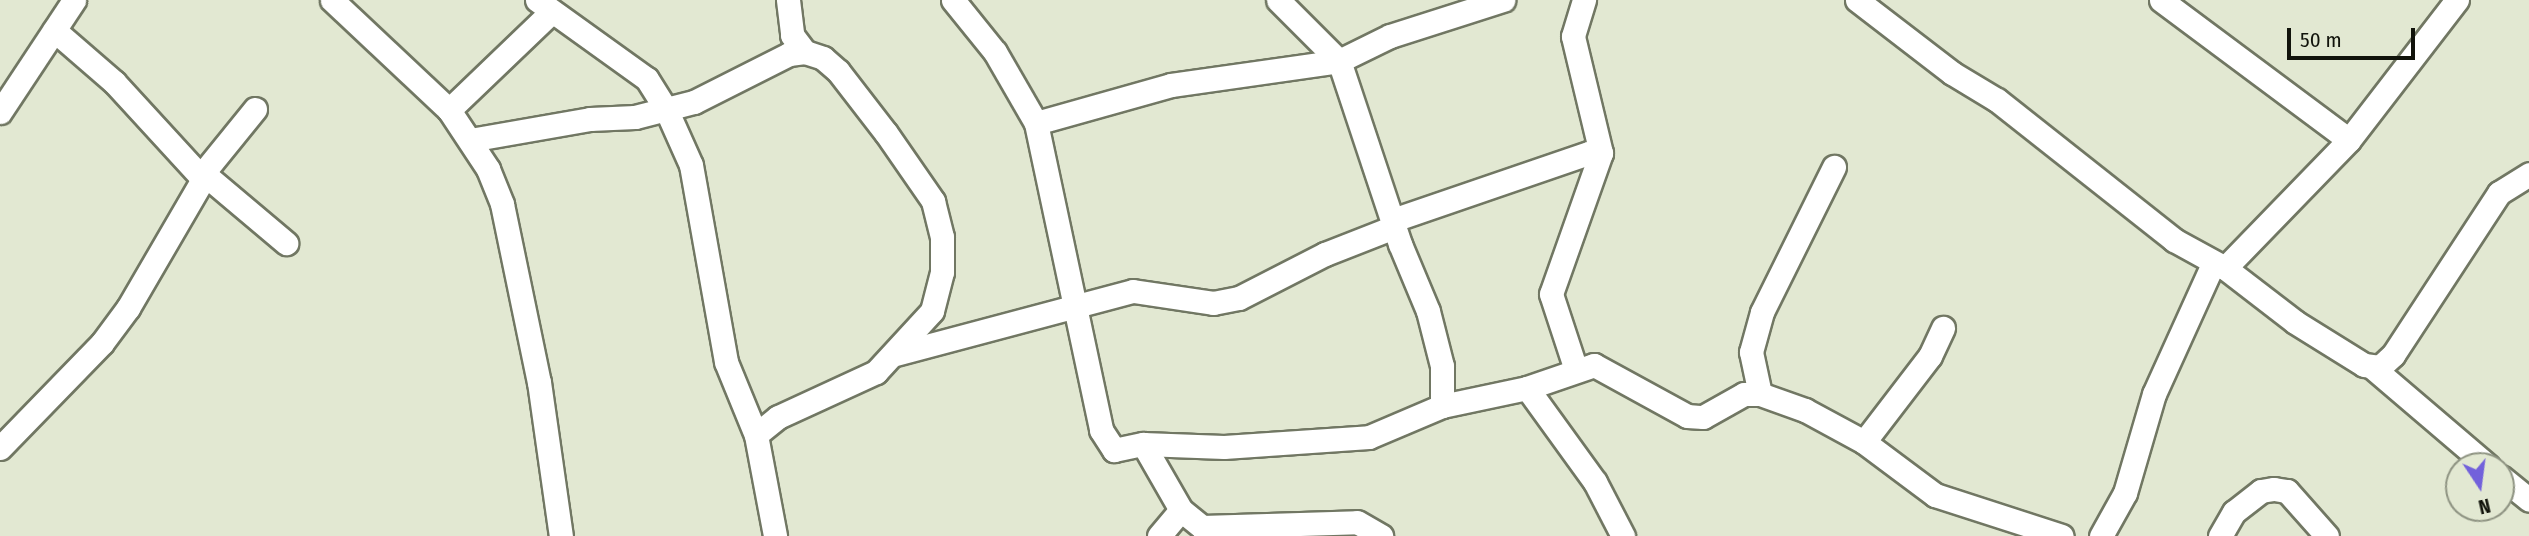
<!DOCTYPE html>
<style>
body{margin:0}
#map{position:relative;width:2529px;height:536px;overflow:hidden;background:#e2e8d2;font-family:"Fira Sans Condensed",sans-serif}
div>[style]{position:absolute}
.roads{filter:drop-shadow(2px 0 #717763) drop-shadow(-2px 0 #717763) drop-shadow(0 2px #717763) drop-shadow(0 -2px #717763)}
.minor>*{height:23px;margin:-11.5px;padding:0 11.5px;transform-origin:11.5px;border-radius:11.5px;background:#fff}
span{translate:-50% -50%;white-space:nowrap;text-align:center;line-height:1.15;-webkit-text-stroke:6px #e2e8d2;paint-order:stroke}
.north{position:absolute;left:2445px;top:452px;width:70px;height:70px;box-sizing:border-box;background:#e2e8d2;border:2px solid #8e9382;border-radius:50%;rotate:167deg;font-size:19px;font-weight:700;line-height:28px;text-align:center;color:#11130b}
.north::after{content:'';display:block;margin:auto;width:24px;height:32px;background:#7261db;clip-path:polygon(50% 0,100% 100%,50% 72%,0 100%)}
.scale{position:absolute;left:2287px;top:28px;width:128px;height:32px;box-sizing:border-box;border:4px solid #11130b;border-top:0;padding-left:9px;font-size:21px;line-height:24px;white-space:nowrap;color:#11130b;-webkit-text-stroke:5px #e2e8d2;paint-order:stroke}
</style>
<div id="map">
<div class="roads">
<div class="minor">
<div style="left:332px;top:0;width:161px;rotate:43.2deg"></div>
<div style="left:449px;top:110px;width:71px;rotate:56.5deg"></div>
<div style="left:488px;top:169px;width:38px;rotate:68deg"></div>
<div style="left:502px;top:204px;width:182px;rotate:78.3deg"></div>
<div style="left:539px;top:382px;width:156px;rotate:81.9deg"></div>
<div style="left:537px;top:0;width:135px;rotate:35.7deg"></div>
<div style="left:647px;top:79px;width:36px;rotate:58deg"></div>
<div style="left:666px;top:109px;width:61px;rotate:65.9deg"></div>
<div style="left:691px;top:165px;width:200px;rotate:79.9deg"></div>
<div style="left:726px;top:362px;width:79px;rotate:67.7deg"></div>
<div style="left:788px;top:0;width:35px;rotate:83deg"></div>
<div style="left:792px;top:35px;width:21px;rotate:53deg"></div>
<div style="left:953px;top:0;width:67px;rotate:51.1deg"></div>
<div style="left:995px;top:52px;width:82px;rotate:60deg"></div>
<div style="left:1036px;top:123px;width:314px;rotate:78deg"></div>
<div style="left:1101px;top:430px;width:24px;rotate:57deg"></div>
<div style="left:1114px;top:450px;width:30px;rotate:-12deg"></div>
<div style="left:1857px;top:0;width:120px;rotate:37.5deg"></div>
<div style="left:1952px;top:73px;width:52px;rotate:31deg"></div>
<div style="left:1997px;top:100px;width:226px;rotate:38.3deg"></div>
<div style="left:2174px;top:240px;width:58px;rotate:28.8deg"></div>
<div style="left:2225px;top:268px;width:178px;rotate:-45.9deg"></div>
<div style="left:2349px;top:140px;width:177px;rotate:-52.4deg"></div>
<div style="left:2161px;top:0;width:234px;rotate:36.7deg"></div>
<div style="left:255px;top:109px;width:82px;rotate:129.1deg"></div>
<div style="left:203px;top:173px;width:109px;rotate:40.1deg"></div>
<div style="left:449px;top:110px;width:140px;rotate:-43.8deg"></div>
<div style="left:0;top:112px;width:134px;rotate:-56.5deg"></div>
<div style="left:1036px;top:123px;width:140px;rotate:-15.7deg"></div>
<div style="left:1171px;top:85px;width:170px;rotate:-8.1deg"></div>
<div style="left:1339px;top:61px;width:57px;rotate:-26.1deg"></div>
<div style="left:1390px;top:36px;width:119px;rotate:-17.7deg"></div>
<div style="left:470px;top:140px;width:122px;rotate:-9.9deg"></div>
<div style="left:590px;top:119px;width:45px;rotate:-2.5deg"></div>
<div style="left:635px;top:117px;width:61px;rotate:-14.3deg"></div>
<div style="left:694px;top:102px;width:106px;rotate:-26.8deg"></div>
<div style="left:789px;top:54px;width:16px;rotate:-7deg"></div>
<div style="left:805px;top:52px;width:19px;rotate:18deg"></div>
<div style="left:823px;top:58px;width:20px;rotate:41deg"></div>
<div style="left:838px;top:71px;width:78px;rotate:52.3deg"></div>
<div style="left:886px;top:133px;width:83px;rotate:55.3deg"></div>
<div style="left:933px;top:201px;width:37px;rotate:76deg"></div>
<div style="left:942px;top:237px;width:35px;rotate:90deg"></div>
<div style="left:942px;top:272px;width:40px;rotate:104.4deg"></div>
<div style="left:932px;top:311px;width:83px;rotate:132.6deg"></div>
<div style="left:876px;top:372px;width:108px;rotate:155.3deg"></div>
<div style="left:778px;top:417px;width:28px;rotate:141deg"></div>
<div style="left:756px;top:435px;width:103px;rotate:79.3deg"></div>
<div style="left:2225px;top:268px;width:88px;rotate:37.6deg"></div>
<div style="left:2295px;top:322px;width:81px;rotate:31.9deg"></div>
<div style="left:2364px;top:365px;width:16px;rotate:7deg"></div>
<div style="left:2380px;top:367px;width:18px;rotate:-43deg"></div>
<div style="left:2393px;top:355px;width:194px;rotate:-56.8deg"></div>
<div style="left:2499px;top:193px;width:36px;rotate:-32deg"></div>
<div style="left:896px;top:354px;width:245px;rotate:-14.9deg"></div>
<div style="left:1133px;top:291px;width:81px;rotate:8.5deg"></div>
<div style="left:1213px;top:303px;width:26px;rotate:-11deg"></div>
<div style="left:1239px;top:298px;width:97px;rotate:-27.1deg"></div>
<div style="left:1325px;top:254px;width:74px;rotate:-21.4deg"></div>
<div style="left:1394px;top:227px;width:7px;rotate:-98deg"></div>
<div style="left:1393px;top:220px;width:207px;rotate:-18.9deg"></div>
<div style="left:1589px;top:153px;width:12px"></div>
<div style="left:2372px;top:367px;width:153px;rotate:40.5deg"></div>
<div style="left:1576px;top:370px;width:80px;rotate:-108.2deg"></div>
<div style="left:1551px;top:294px;width:150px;rotate:-70.5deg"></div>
<div style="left:1601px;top:153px;width:120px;rotate:-103.5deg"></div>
<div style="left:1573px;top:36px;width:38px;rotate:-73deg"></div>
<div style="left:1527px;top:388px;width:116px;rotate:54.1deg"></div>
<div style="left:1595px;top:482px;width:61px;rotate:62.6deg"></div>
<div style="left:1760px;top:394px;width:43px;rotate:-102.1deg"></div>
<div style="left:1751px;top:352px;width:41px;rotate:-74.6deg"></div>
<div style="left:1762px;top:312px;width:162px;rotate:-63.6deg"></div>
<div style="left:1442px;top:406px;width:87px;rotate:-12deg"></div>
<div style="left:1527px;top:388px;width:71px;rotate:-18.9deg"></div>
<div style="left:1594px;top:365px;width:106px;rotate:28.7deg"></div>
<div style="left:1687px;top:416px;width:16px;rotate:4deg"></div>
<div style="left:1703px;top:417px;width:47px;rotate:-29.3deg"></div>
<div style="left:1744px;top:394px;width:16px"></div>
<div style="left:1760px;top:394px;width:48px;rotate:19.6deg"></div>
<div style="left:1805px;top:410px;width:67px;rotate:28.5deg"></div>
<div style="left:1864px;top:442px;width:89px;rotate:36.7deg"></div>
<div style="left:1935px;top:495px;width:133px;rotate:17.9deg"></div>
<div style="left:1864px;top:442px;width:108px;rotate:-52.5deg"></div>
<div style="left:1930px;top:356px;width:31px;rotate:-65deg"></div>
<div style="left:0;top:448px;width:146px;rotate:-45.8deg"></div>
<div style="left:102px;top:343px;width:44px;rotate:-53.4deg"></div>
<div style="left:128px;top:308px;width:149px;rotate:-59.8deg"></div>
<div style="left:203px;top:179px;width:132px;rotate:-132.5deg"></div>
<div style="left:114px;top:82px;width:79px;rotate:-139.1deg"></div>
<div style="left:2501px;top:477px;width:36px;rotate:39deg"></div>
<div style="left:1181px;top:510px;width:27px;rotate:39deg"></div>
<div style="left:1202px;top:527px;width:155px;rotate:-1.8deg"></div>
<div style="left:1357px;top:522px;width:28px;rotate:30deg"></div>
<div style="left:1159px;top:536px;width:34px;rotate:-50deg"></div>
<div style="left:1181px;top:510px;width:76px;rotate:-119.9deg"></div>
<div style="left:1143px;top:444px;width:81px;rotate:2.1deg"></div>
<div style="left:1224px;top:447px;width:145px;rotate:-3.9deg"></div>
<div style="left:1369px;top:437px;width:79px;rotate:-23deg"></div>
<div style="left:1442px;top:406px;width:40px;rotate:-90deg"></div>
<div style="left:1442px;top:366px;width:57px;rotate:-104.3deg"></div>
<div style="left:1428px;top:311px;width:73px;rotate:-112.7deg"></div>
<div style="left:1400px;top:244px;width:193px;rotate:-108.4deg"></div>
<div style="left:1339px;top:61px;width:86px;rotate:-135deg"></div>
<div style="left:2101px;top:536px;width:49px;rotate:-60.8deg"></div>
<div style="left:2125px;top:493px;width:103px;rotate:-73.7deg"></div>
<div style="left:2154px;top:394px;width:143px;rotate:-65.6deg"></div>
<div style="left:2220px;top:536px;width:28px;rotate:-60deg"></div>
<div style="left:2234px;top:512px;width:34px;rotate:-38deg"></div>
<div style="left:2261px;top:491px;width:13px;rotate:-9deg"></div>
<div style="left:2274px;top:489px;width:13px;rotate:9deg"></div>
<div style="left:2287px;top:491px;width:60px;rotate:48.4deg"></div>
</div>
</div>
<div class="north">N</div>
<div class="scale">50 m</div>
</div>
